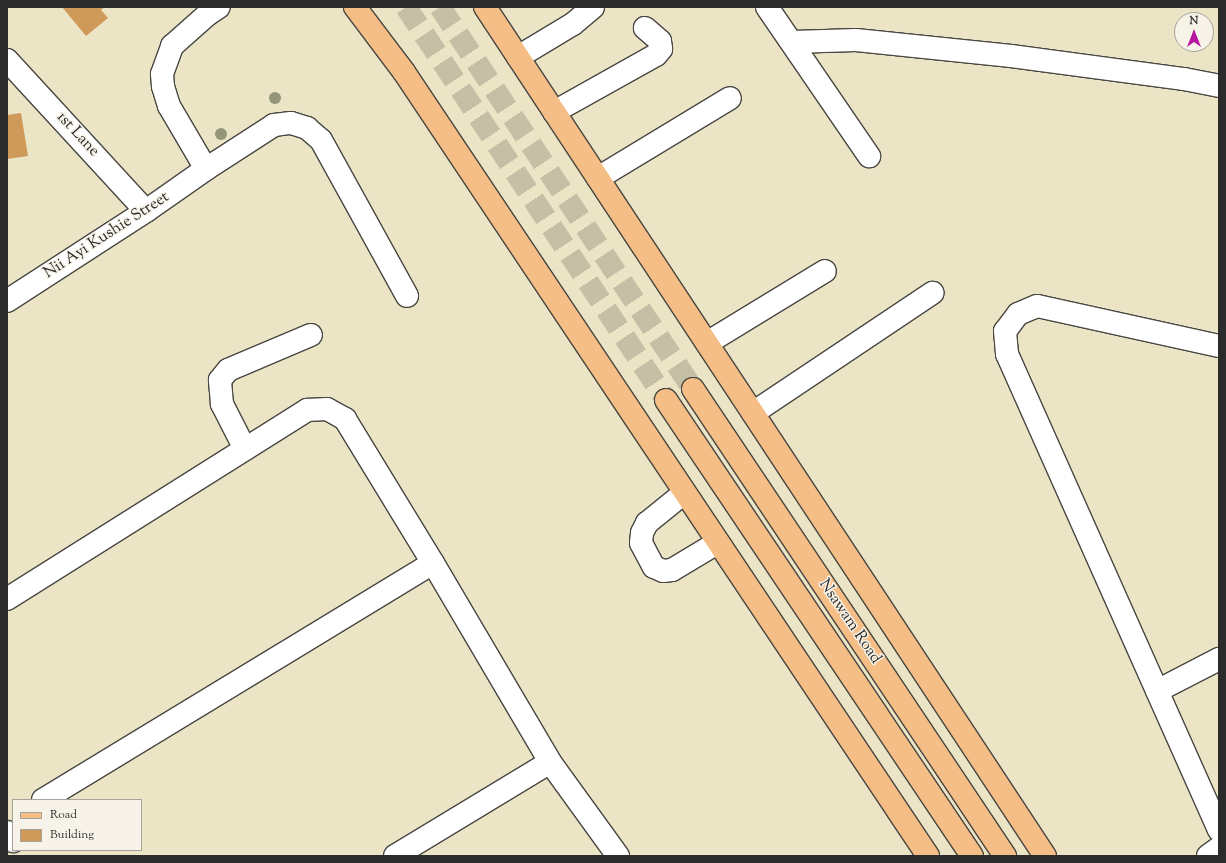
<!DOCTYPE html>
<style>
body{margin:0}
#map{position:relative;width:1226px;height:863px;overflow:hidden;background:#ebe4c5;font-family:"Sorts Mill Goudy",serif}
div>[style]{position:absolute}
.building>*{inset:0;background:#cf995a}
.highway-tunnel>*{height:22px;margin-top:-11px;transform-origin:0;background:repeating-linear-gradient(90deg,#c5bfa6 0 22px,transparent 0 33px)}
.roads{filter:drop-shadow(1px 0 #484742) drop-shadow(-1px 0 #484742) drop-shadow(0 1px #484742) drop-shadow(0 -1px #484742)}
.minor>*{height:22px;margin:-11px;padding:0 11px;transform-origin:11px;border-radius:11px;background:#fff}
.major>*{height:22px;margin:-11px;padding:0 11px;transform-origin:11px;border-radius:11px;background:#f6be87}
.highway>*{height:22px;margin:-11px;padding:0 11px;transform-origin:11px;border-radius:11px;background:#f6be87}
.trees>*{width:12px;height:12px;margin:-6px;border-radius:50%;background:#95957a}
span{translate:-50% -50%;white-space:nowrap;text-align:center;line-height:1.15;-webkit-text-stroke:3px #f7f3e8;paint-order:stroke}
.street-label{font-size:16px;color:#2b2b2b}
.frame{position:absolute;inset:0;border:8px solid #2b2b2b;pointer-events:none}
.legend{position:absolute;left:12px;top:799px;width:130px;height:52px;box-sizing:border-box;background:#f7f3e8;border:1px solid #a5a39c;margin:0;padding:5px 7px;list-style:none;font-size:12px;color:#2b2b2b}
.legend li{display:flex;align-items:center;gap:8px;height:20px}
.legend b{width:20px;border:1px solid #a5a39c}
.north{position:absolute;left:1174px;top:12px;width:40px;height:40px;box-sizing:border-box;background:#f7f3e8;border:1px solid #a5a39c;border-radius:50%;rotate:0deg;font-size:11px;font-weight:700;line-height:16px;text-align:center;color:#2b2b2b}
.north::after{content:'';display:block;margin:auto;width:14px;height:18px;background:#b5179e;clip-path:polygon(50% 0,100% 100%,50% 72%,0 100%)}
</style>
<div id="map">
<div class="building">
<div style="clip-path:polygon(62px 7px,105px 7px,101px 10px,108px 18px,86px 36px)"></div>
<div style="clip-path:polygon(21px 113px,28px 156px,7px 159px,7px 115px)"></div>
</div>
<div class="highway-tunnel">
<div style="left:406px;top:7px;width:471px;rotate:56.5deg"></div>
<div style="left:440px;top:7px;width:458px;rotate:56.5deg"></div>
</div>
<div class="roads">
<div class="minor">
<div style="left:767px;top:7px;width:181px;rotate:55.6deg"></div>
<div style="left:792px;top:42px;width:64px;rotate:-1.8deg"></div>
<div style="left:856px;top:40px;width:156px;rotate:5.9deg"></div>
<div style="left:1011px;top:56px;width:175px;rotate:7.6deg"></div>
<div style="left:1184px;top:79px;width:36px;rotate:11deg"></div>
<div style="left:518px;top:57px;width:64px;rotate:-31deg"></div>
<div style="left:573px;top:24px;width:26px;rotate:-40deg"></div>
<div style="left:7px;top:60px;width:205px;rotate:47.4deg"></div>
<div style="left:554px;top:112px;width:117px;rotate:-29.2deg"></div>
<div style="left:656px;top:55px;width:8px;rotate:-50deg"></div>
<div style="left:661px;top:49px;width:8px;rotate:-97deg"></div>
<div style="left:660px;top:41px;width:20px;rotate:-139deg"></div>
<div style="left:206px;top:169px;width:73px;rotate:-120.4deg"></div>
<div style="left:169px;top:106px;width:21px;rotate:-107deg"></div>
<div style="left:163px;top:86px;width:12px;rotate:-95deg"></div>
<div style="left:162px;top:74px;width:30px;rotate:-70deg"></div>
<div style="left:172px;top:46px;width:47px;rotate:-41.5deg"></div>
<div style="left:207px;top:15px;width:14px;rotate:-34deg"></div>
<div style="left:598px;top:178px;width:154px;rotate:-31.2deg"></div>
<div style="left:7px;top:301px;width:166px;rotate:-32.9deg"></div>
<div style="left:146px;top:211px;width:73px;rotate:-35deg"></div>
<div style="left:206px;top:169px;width:81px;rotate:-32.9deg"></div>
<div style="left:274px;top:125px;width:17px;rotate:-7deg"></div>
<div style="left:291px;top:123px;width:17px;rotate:17deg"></div>
<div style="left:307px;top:128px;width:18px;rotate:41deg"></div>
<div style="left:321px;top:140px;width:178px;rotate:61.1deg"></div>
<div style="left:707px;top:343px;width:138px;rotate:-31.4deg"></div>
<div style="left:1219px;top:346px;width:186px;rotate:-167.6deg"></div>
<div style="left:1037px;top:306px;width:21px;rotate:157deg"></div>
<div style="left:1018px;top:314px;width:21px;rotate:127deg"></div>
<div style="left:1005px;top:331px;width:23px;rotate:85deg"></div>
<div style="left:1007px;top:354px;width:521px;rotate:65.99deg"></div>
<div style="left:753px;top:413px;width:216px;rotate:-33.8deg"></div>
<div style="left:245px;top:449px;width:51px;rotate:-117.1deg"></div>
<div style="left:222px;top:404px;width:24px;rotate:-95deg"></div>
<div style="left:220px;top:380px;width:13px;rotate:-51deg"></div>
<div style="left:228px;top:370px;width:90px;rotate:-22.9deg"></div>
<div style="left:684px;top:493px;width:48px;rotate:141deg"></div>
<div style="left:647px;top:523px;width:11px;rotate:117deg"></div>
<div style="left:642px;top:533px;width:10px;rotate:96deg"></div>
<div style="left:641px;top:543px;width:27px;rotate:62deg"></div>
<div style="left:654px;top:567px;width:10px;rotate:24deg"></div>
<div style="left:663px;top:571px;width:9px;rotate:-6deg"></div>
<div style="left:672px;top:570px;width:52px;rotate:-31deg"></div>
<div style="left:7px;top:599px;width:355px;rotate:-32.2deg"></div>
<div style="left:307px;top:410px;width:20px;rotate:-3deg"></div>
<div style="left:327px;top:409px;width:21px;rotate:29deg"></div>
<div style="left:345px;top:419px;width:169px;rotate:58.6deg"></div>
<div style="left:433px;top:563px;width:231px;rotate:59.5deg"></div>
<div style="left:550px;top:762px;width:116px;rotate:54.1deg"></div>
<div style="left:1157px;top:691px;width:70px;rotate:-27.3deg"></div>
<div style="left:43px;top:800px;width:456px;rotate:-31.3deg"></div>
<div style="left:7px;top:832px;width:11px;rotate:56deg"></div>
<div style="left:395px;top:856px;width:181px;rotate:-31.2deg"></div>
<div style="left:1208px;top:856px;width:14px;rotate:-36deg"></div>
</div>
<div class="major">
<div style="left:355px;top:7px;width:81px;rotate:53deg"></div>
<div style="left:404px;top:72px;width:943px;rotate:56.24deg"></div>
<div style="left:485px;top:7px;width:1017px;rotate:56.59deg"></div>
</div>
<div class="highway">
<div style="left:693px;top:389px;width:562px;rotate:56.25deg"></div>
<div style="left:666px;top:400px;width:549px;rotate:56.14deg"></div>
</div>
</div>
<div class="trees">
<div style="left:275px;top:98px"></div>
<div style="left:221px;top:134px"></div>
</div>
<div class="street-label">
<span style="left:77px;top:135px;rotate:47deg">1st Lane</span>
<span style="left:107px;top:236px;rotate:-33deg">Nii Ayi Kushie Street</span>
<span style="left:849px;top:622px;rotate:56deg">Nsawam Road</span>
</div>
<div class="frame"></div>
<ul class="legend">
<li><b style="height:5px;background:#f6be87"></b>Road</li>
<li><b style="height:11px;background:#cf995a"></b>Building</li>
</ul>
<div class="north">N</div>
</div>
